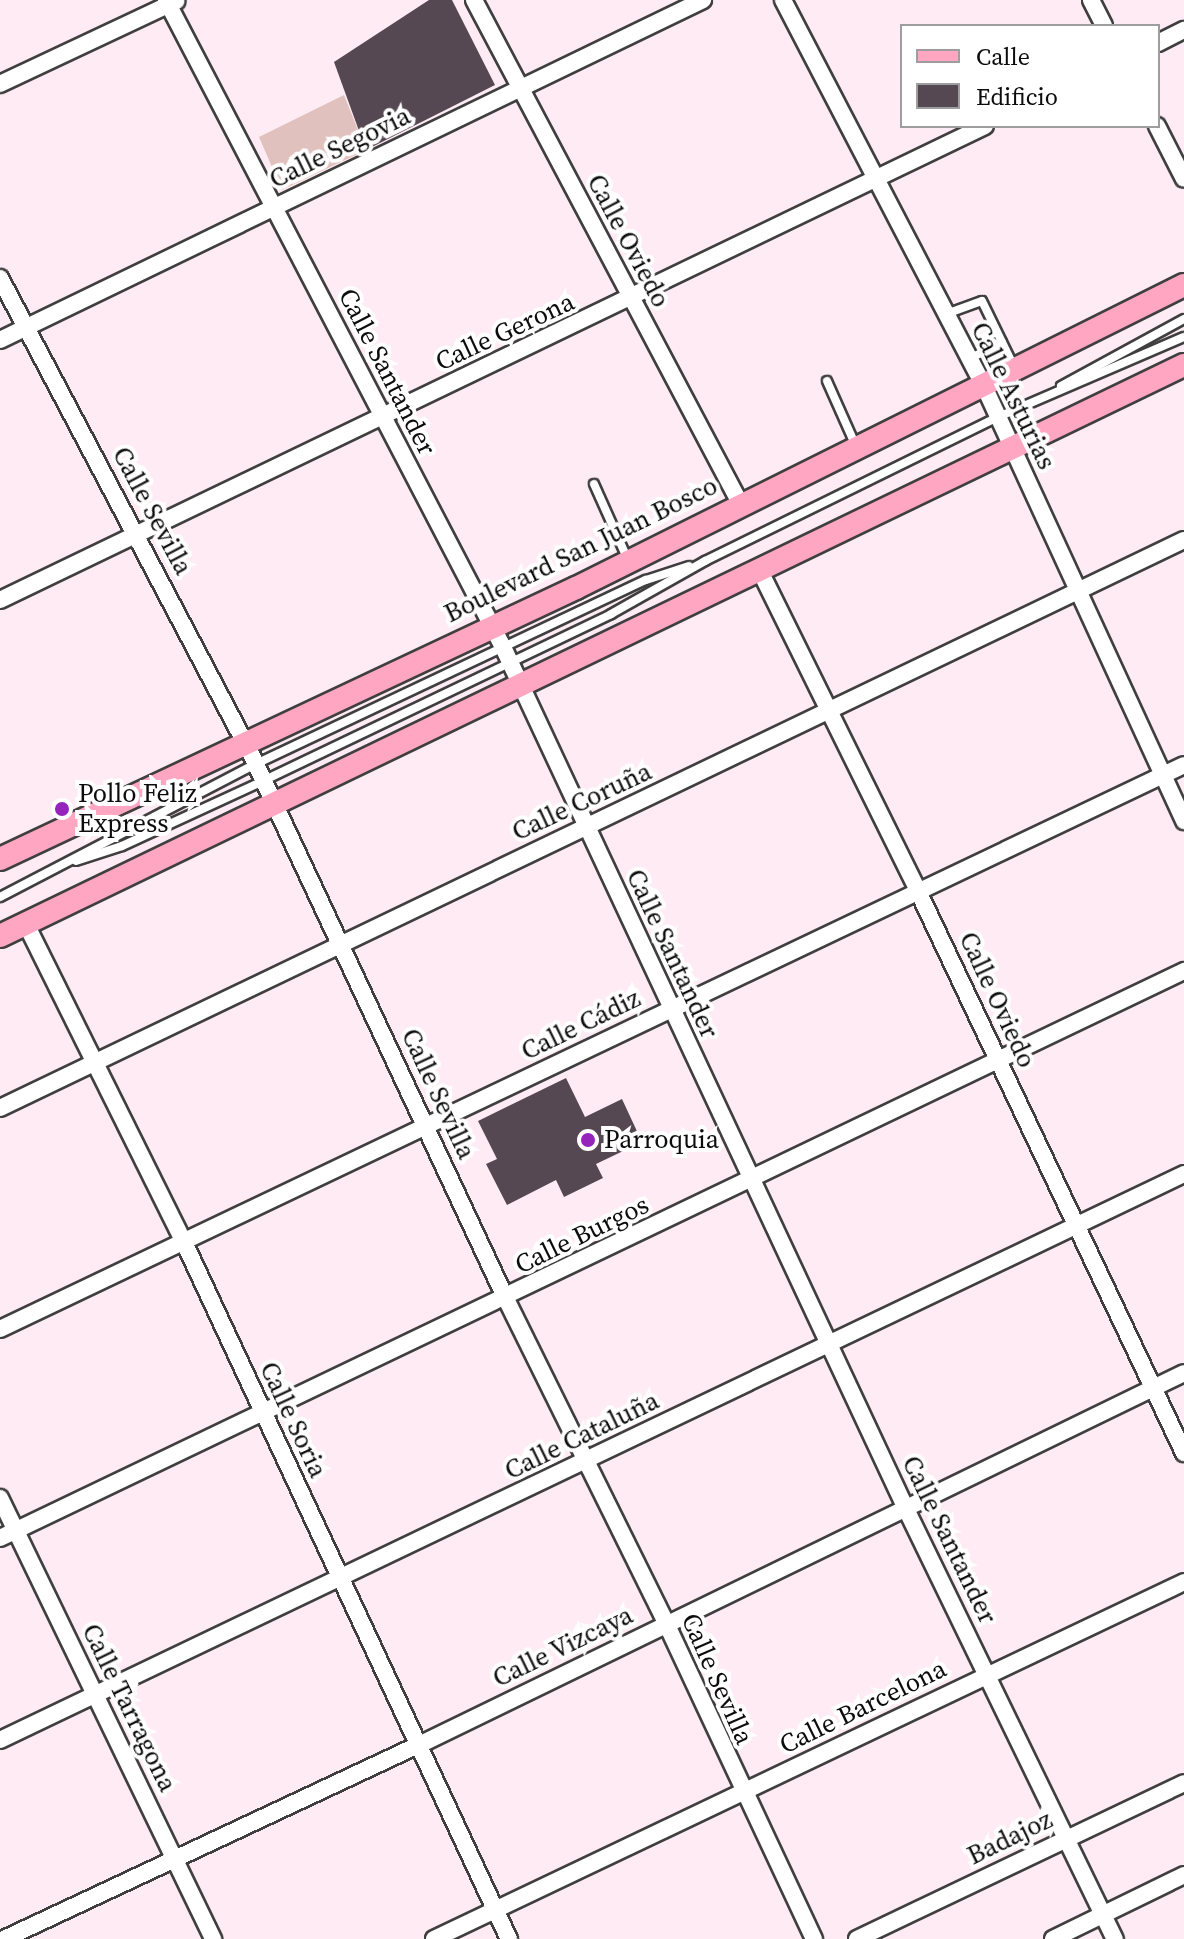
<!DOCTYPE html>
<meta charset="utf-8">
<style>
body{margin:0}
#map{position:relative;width:1184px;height:1939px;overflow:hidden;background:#ffebf3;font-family:"Source Serif 4",serif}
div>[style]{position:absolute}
.cemetery>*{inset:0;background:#e0c1bd}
.building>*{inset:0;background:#554852}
.roads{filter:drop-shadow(2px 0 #3f3f3f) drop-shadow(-2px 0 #3f3f3f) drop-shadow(0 2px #3f3f3f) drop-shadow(0 -2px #3f3f3f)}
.lane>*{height:8px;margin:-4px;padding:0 4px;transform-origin:4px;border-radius:4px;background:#fff}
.street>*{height:16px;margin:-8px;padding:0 8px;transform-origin:8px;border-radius:8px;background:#fff}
.secondary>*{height:22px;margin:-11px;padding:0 11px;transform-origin:11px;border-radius:11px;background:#ffa6c3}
.dots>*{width:22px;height:22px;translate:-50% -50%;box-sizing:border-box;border:4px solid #fff;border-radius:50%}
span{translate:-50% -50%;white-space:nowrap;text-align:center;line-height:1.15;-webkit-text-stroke:8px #fff;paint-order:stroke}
.street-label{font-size:26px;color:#0c0c0c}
.poi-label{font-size:26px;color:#0c0c0c}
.left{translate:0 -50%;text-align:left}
.legend{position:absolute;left:900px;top:24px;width:260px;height:104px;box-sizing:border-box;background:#fff;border:2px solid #9e9e9e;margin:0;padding:10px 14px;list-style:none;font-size:24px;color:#0c0c0c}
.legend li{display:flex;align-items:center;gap:16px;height:40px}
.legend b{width:40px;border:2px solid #9e9e9e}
</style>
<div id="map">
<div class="cemetery">
<div style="clip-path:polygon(344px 95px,366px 150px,282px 190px,259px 137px)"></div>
</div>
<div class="building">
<div style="clip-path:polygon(429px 0,452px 0,495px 85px,366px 150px,334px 62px)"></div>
<div style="clip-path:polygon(566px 1078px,585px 1117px,622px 1099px,642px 1142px,596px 1164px,603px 1178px,564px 1197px,556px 1180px,507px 1205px,486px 1164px,497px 1159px,478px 1121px)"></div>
</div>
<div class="roads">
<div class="lane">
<div style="left:946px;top:314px;width:38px;rotate:-20deg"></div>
<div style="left:982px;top:301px;width:76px;rotate:64.1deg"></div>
<div style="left:969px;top:359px;width:37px;rotate:-27deg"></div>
<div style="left:827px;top:381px;width:71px;rotate:66deg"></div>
<div style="left:1061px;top:386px;width:140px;rotate:-28.6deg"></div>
<div style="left:594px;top:484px;width:83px;rotate:65.9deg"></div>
<div style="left:76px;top:861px;width:48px;rotate:-18.1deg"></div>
<div style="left:122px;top:846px;width:155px;rotate:-24.7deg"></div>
<div style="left:263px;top:781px;width:386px;rotate:-25.6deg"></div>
<div style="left:611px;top:614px;width:108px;rotate:-29.4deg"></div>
<div style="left:705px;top:561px;width:326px;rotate:-26.2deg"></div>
<div style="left:998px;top:417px;width:202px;rotate:-23.3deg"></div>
<div style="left:0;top:897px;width:288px;rotate:-27.5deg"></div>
<div style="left:256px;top:764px;width:431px;rotate:-25.3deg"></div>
<div style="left:646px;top:580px;width:45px;rotate:-18deg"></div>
</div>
<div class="street">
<div style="left:166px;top:0;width:730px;rotate:62.49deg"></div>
<div style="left:503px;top:647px;width:952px;rotate:64.94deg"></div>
<div style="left:906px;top:1509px;width:478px;rotate:64.1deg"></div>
<div style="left:474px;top:0;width:569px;rotate:62.13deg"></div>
<div style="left:783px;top:0;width:435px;rotate:62.5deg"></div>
<div style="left:984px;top:386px;width:479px;rotate:65.3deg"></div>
<div style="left:1091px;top:0;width:29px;rotate:63deg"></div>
<div style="left:1158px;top:43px;width:29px;rotate:-27deg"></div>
<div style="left:0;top:84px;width:195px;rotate:-25.2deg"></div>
<div style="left:1157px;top:126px;width:59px;rotate:63deg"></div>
<div style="left:0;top:278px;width:543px;rotate:62.21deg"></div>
<div style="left:253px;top:758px;width:597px;rotate:64.94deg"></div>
<div style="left:506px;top:1299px;width:361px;rotate:63.7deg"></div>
<div style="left:666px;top:1623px;width:349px;rotate:64.9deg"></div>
<div style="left:0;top:340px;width:781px;rotate:-25.81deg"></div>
<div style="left:760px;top:571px;width:357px;rotate:63.7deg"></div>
<div style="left:918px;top:891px;width:622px;rotate:64.67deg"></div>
<div style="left:0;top:600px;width:1093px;rotate:-25.7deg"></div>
<div style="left:26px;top:924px;width:353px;rotate:63.6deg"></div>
<div style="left:183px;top:1240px;width:771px;rotate:65deg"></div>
<div style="left:0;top:1108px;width:1313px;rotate:-25.63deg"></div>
<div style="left:0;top:1329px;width:1311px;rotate:-25.47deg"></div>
<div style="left:0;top:1498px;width:490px;rotate:64.2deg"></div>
<div style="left:0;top:1538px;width:1313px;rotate:-25.59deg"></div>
<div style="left:0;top:1740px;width:1312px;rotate:-25.55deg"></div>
<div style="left:4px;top:1939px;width:460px;rotate:-25.1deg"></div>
<div style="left:421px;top:1744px;width:848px;rotate:-25.93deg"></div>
<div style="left:434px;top:1939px;width:831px;rotate:-25.45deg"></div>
<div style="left:857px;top:1939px;width:362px;rotate:-25.5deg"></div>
<div style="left:1053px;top:1939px;width:146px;rotate:-26deg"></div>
</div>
<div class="secondary">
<div style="left:0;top:859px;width:637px;rotate:-25.2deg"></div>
<div style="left:576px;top:588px;width:679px;rotate:-26.49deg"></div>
<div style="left:0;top:936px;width:1314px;rotate:-25.75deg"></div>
</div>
</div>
<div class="dots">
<div style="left:62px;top:809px;background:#9424bc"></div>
<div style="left:588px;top:1140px;background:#9424bc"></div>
</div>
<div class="street-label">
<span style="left:340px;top:148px;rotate:-26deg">Calle Segovia</span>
<span style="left:628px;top:241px;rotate:62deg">Calle Oviedo</span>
<span style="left:505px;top:332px;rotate:-25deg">Calle Gerona</span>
<span style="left:387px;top:372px;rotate:63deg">Calle Santander</span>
<span style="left:1013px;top:396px;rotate:64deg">Calle Asturias</span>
<span style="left:152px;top:511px;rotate:62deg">Calle Sevilla</span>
<span style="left:581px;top:550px;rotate:-26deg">Boulevard San Juan Bosco</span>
<span style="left:582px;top:802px;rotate:-25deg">Calle Coruña</span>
<span style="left:672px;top:954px;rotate:65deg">Calle Santander</span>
<span style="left:997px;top:1000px;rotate:65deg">Calle Oviedo</span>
<span style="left:581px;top:1025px;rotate:-26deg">Calle Cádiz</span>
<span style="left:438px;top:1094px;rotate:65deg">Calle Sevilla</span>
<span style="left:582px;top:1235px;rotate:-26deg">Calle Burgos</span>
<span style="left:293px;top:1420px;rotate:65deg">Calle Soria</span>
<span style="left:582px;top:1436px;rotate:-26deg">Calle Cataluña</span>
<span style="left:949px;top:1540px;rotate:64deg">Calle Santander</span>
<span style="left:563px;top:1647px;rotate:-26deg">Calle Vizcaya</span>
<span style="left:717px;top:1679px;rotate:66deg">Calle Sevilla</span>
<span style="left:863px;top:1707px;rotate:-26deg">Calle Barcelona</span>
<span style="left:129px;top:1708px;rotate:64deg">Calle Tarragona</span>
<span style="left:1010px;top:1838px;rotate:-26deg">Badajoz</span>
</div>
<div class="poi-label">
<span class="left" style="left:78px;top:809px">Pollo Feliz<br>Express</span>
<span class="left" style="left:604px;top:1140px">Parroquia</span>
</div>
<ul class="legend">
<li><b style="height:10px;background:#ffa6c3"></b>Calle</li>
<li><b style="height:22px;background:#554852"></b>Edificio</li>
</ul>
</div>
